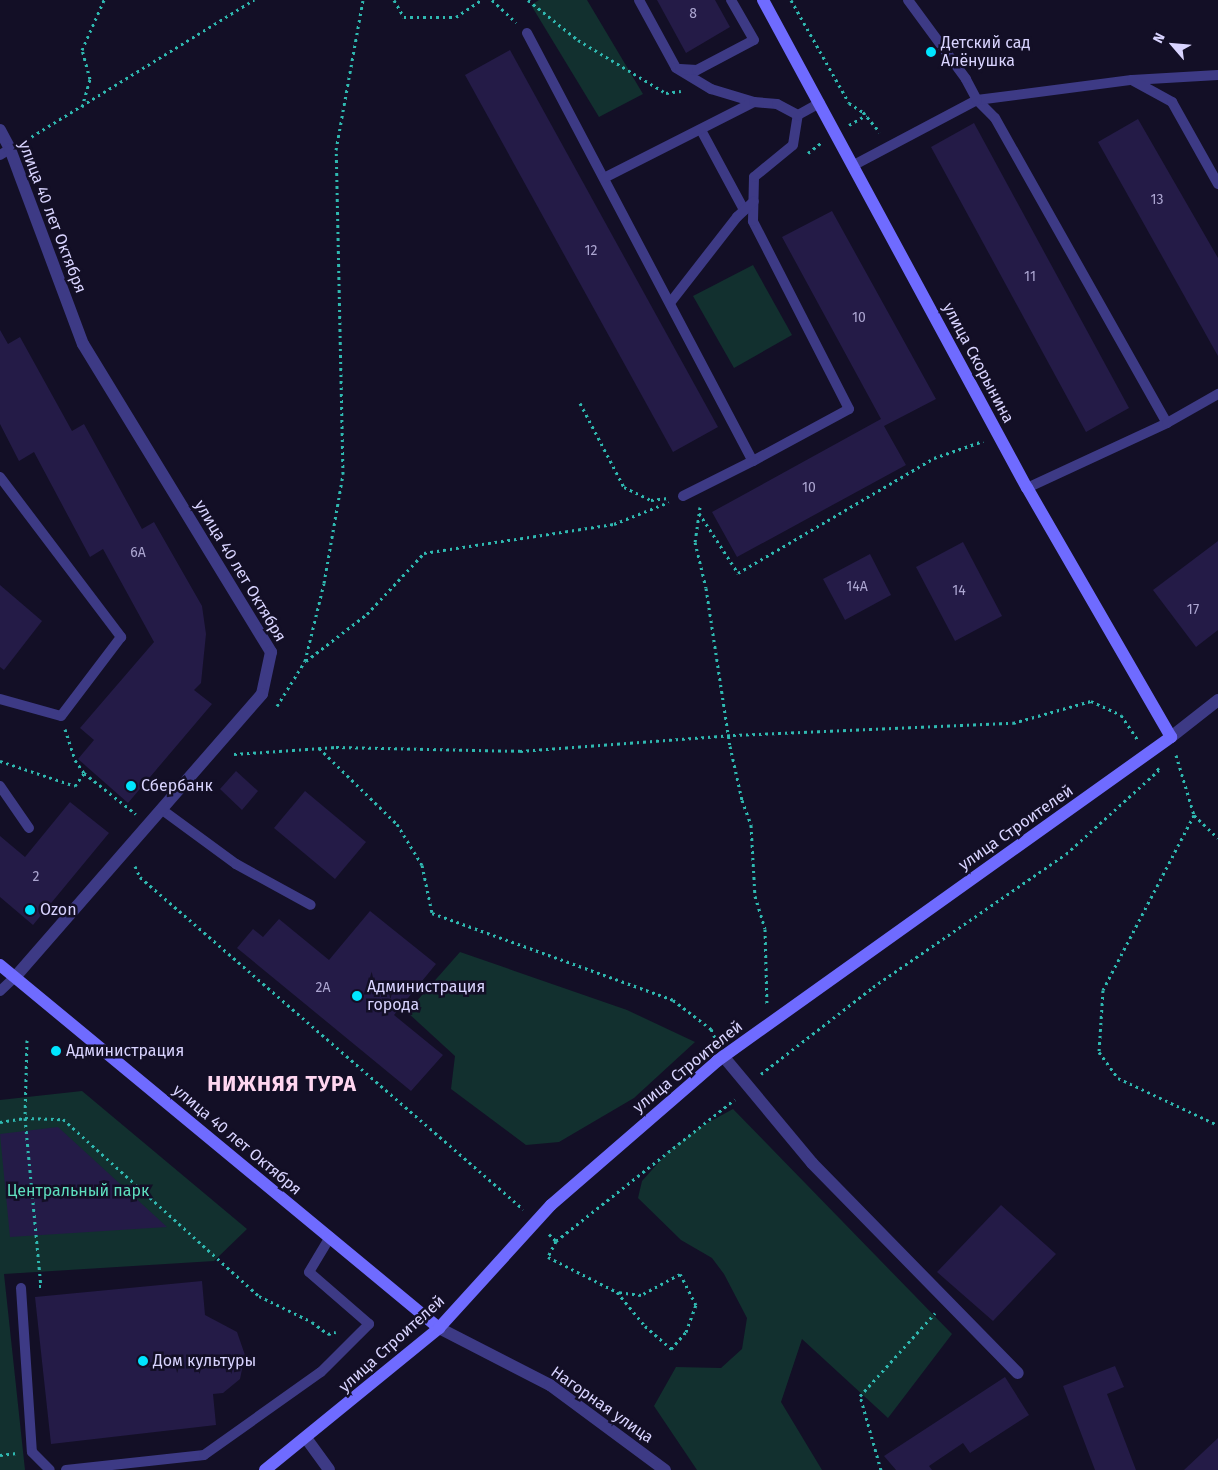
<!DOCTYPE html>
<meta charset="utf-8">
<style>
body{margin:0}
#map{position:relative;width:1218px;height:1470px;overflow:hidden;background:#130f26;font-family:"Fira Sans",sans-serif}
div>[style]{position:absolute}
.green>*{inset:0;background:#12302f}
.building>*{inset:0;background:#241b47}
.path>*{height:3px;margin-top:-1.5px;transform-origin:0;background:repeating-linear-gradient(90deg,#2fb8b0 0 2.5px,transparent 0 6.5px)}
.lane>*{height:10px;margin:-5px;padding:0 5px;transform-origin:5px;border-radius:5px;background:#3d3a85}
.street>*{height:12px;margin:-6px;padding:0 6px;transform-origin:6px;border-radius:6px;background:#3d3a85}
.secondary>*{height:12px;margin:-6px;padding:0 6px;transform-origin:6px;border-radius:6px;background:#6f6bff}
.dots>*{width:14px;height:14px;translate:-50% -50%;box-sizing:border-box;border:2px solid #130f26;border-radius:50%}
span{translate:-50% -50%;white-space:nowrap;text-align:center;line-height:1.15;-webkit-text-stroke:5px #130f26;paint-order:stroke}
.number-label{font-size:14px;color:#aca6d1}
.number-label span{-webkit-text-stroke-width:0}
.poi-label{font-size:16px;color:#d9d4ff}
.left{translate:0 -50%;text-align:left}
.street-label{font-size:16px;color:#d9d4ff}
.park-label{font-size:16px;color:#5fe0c0}
.district-label{font-size:21px;color:#ffd6f0;font-weight:700;letter-spacing:1px}
.north{position:absolute;left:1148px;top:20px;width:50px;height:50px;-webkit-text-stroke:4px #130f26;paint-order:stroke;rotate:297deg;font-size:14px;font-weight:700;line-height:20px;text-align:center;color:#d9d4ff}
.north::after{content:'';display:block;margin:auto;width:18px;height:22px;background:#d9d4ff;clip-path:polygon(50% 0,100% 100%,50% 72%,0 100%)}
</style>
<div id="map">
<div class="green">
<div style="clip-path:polygon(539px 0,587px 0,643px 94px,599px 117px,531px 5px)"></div>
<div style="clip-path:polygon(753px 265px,792px 335px,734px 368px,693px 296px)"></div>
<div style="clip-path:polygon(460px 952px,627px 1010px,695px 1042px,634px 1098px,559px 1142px,526px 1145px,451px 1089px,455px 1056px,407px 1012px)"></div>
<div style="clip-path:polygon(82px 1091px,247px 1229px,214px 1261px,4px 1274px,25px 1470px,0 1470px,0 1100px)"></div>
<div style="clip-path:polygon(733px 1109px,952px 1334px,888px 1418px,802px 1339px,781px 1402px,822px 1470px,697px 1470px,654px 1406px,676px 1367px,721px 1368px,742px 1349px,747px 1318px,724px 1274px,712px 1258px,681px 1240px,638px 1198px,642px 1181px,668px 1152px,700px 1127px)"></div>
</div>
<div class="building">
<div style="clip-path:polygon(657px 0,715px 0,730px 27px,686px 53px)"></div>
<div style="clip-path:polygon(510px 50px,718px 427px,673px 452px,465px 75px)"></div>
<div style="clip-path:polygon(1138px 119px,1218px 258px,1218px 356px,1098px 142px)"></div>
<div style="clip-path:polygon(974px 123px,1129px 408px,1086px 432px,931px 147px)"></div>
<div style="clip-path:polygon(832px 211px,936px 399px,884px 426px,906px 465px,737px 557px,712px 512px,881px 419px,782px 237px)"></div>
<div style="clip-path:polygon(0 330px,8px 344px,20px 337px,72px 431px,84px 424px,142px 529px,154px 522px,202px 606px,206px 634px,201px 683px,194px 690px,212px 704px,128px 803px,78px 759px,94px 740px,80px 728px,154px 642px,103px 549px,90px 557px,34px 452px,19px 461px,0 424px)"></div>
<div style="clip-path:polygon(1218px 541px,1218px 630px,1196px 647px,1153px 590px)"></div>
<div style="clip-path:polygon(963px 542px,1002px 616px,955px 641px,916px 567px)"></div>
<div style="clip-path:polygon(870px 554px,891px 595px,845px 620px,823px 579px)"></div>
<div style="clip-path:polygon(0 585px,42px 621px,4px 670px,0 667px)"></div>
<div style="clip-path:polygon(236px 771px,258px 791px,242px 810px,220px 789px)"></div>
<div style="clip-path:polygon(305px 791px,366px 842px,335px 879px,274px 828px)"></div>
<div style="clip-path:polygon(70px 802px,109px 833px,33px 925px,0 897px,0 836px,25px 857px)"></div>
<div style="clip-path:polygon(370px 911px,436px 964px,394px 1015px,443px 1055px,411px 1091px,237px 948px,253px 929px,263px 937px,279px 919px,329px 960px)"></div>
<div style="clip-path:polygon(58px 1127px,167px 1227px,10px 1237px,0 1134px)"></div>
<div style="clip-path:polygon(1001px 1205px,1056px 1254px,993px 1321px,937px 1272px)"></div>
<div style="clip-path:polygon(202px 1281px,205px 1315px,237px 1332px,245px 1355px,240px 1379px,223px 1393px,213px 1394px,216px 1425px,51px 1444px,35px 1297px)"></div>
<div style="clip-path:polygon(1115px 1366px,1124px 1387px,1107px 1394px,1136px 1470px,1095px 1470px,1063px 1386px)"></div>
<div style="clip-path:polygon(1005px 1377px,1029px 1415px,970px 1453px,963px 1443px,929px 1466px,932px 1470px,896px 1470px,884px 1456px)"></div>
<div style="clip-path:polygon(1218px 1438px,1218px 1470px,1184px 1470px)"></div>
</div>
<div class="path">
<div style="left:394px;top:0;width:20px;rotate:60deg"></div>
<div style="left:404px;top:17px;width:52px"></div>
<div style="left:456px;top:17px;width:30px;rotate:-34deg"></div>
<div style="left:492px;top:0;width:33px;rotate:43deg"></div>
<div style="left:528px;top:0;width:64px;rotate:38.7deg"></div>
<div style="left:578px;top:40px;width:103px;rotate:31.1deg"></div>
<div style="left:666px;top:93px;width:15px;rotate:-8deg"></div>
<div style="left:791px;top:0;width:118px;rotate:60.6deg"></div>
<div style="left:849px;top:103px;width:17px;rotate:33deg"></div>
<div style="left:863px;top:112px;width:26px;rotate:50deg"></div>
<div style="left:82px;top:107px;width:29px;rotate:-74deg"></div>
<div style="left:90px;top:79px;width:30px;rotate:-105deg"></div>
<div style="left:82px;top:50px;width:55px;rotate:-66.3deg"></div>
<div style="left:849px;top:125px;width:20px;rotate:-30deg"></div>
<div style="left:26px;top:140px;width:268px;rotate:-31.6deg"></div>
<div style="left:808px;top:153px;width:16px;rotate:-38deg"></div>
<div style="left:580px;top:403px;width:95px;rotate:62.4deg"></div>
<div style="left:624px;top:487px;width:30px;rotate:26deg"></div>
<div style="left:651px;top:500px;width:17px;rotate:-7deg"></div>
<div style="left:700px;top:507px;width:35px;rotate:98deg"></div>
<div style="left:695px;top:542px;width:47px;rotate:76.6deg"></div>
<div style="left:706px;top:588px;width:160px;rotate:81.4deg"></div>
<div style="left:730px;top:746px;width:55px;rotate:77.5deg"></div>
<div style="left:742px;top:800px;width:27px;rotate:70deg"></div>
<div style="left:751px;top:825px;width:71px;rotate:86.8deg"></div>
<div style="left:755px;top:896px;width:34px;rotate:73deg"></div>
<div style="left:765px;top:929px;width:76px;rotate:88.5deg"></div>
<div style="left:699px;top:513px;width:72px;rotate:57deg"></div>
<div style="left:738px;top:573px;width:227px;rotate:-30.4deg"></div>
<div style="left:934px;top:458px;width:52px;rotate:-19.1deg"></div>
<div style="left:306px;top:661px;width:77px;rotate:-37.6deg"></div>
<div style="left:367px;top:614px;width:83px;rotate:-46.9deg"></div>
<div style="left:424px;top:553px;width:192px;rotate:-8.7deg"></div>
<div style="left:614px;top:524px;width:59px;rotate:-21.8deg"></div>
<div style="left:277px;top:706px;width:53px;rotate:-58.1deg"></div>
<div style="left:305px;top:661px;width:80px;rotate:-76.3deg"></div>
<div style="left:324px;top:583px;width:111px;rotate:-80.1deg"></div>
<div style="left:343px;top:474px;width:324px;rotate:-91.2deg"></div>
<div style="left:336px;top:150px;width:152px;rotate:-79.8deg"></div>
<div style="left:65px;top:729px;width:33px;rotate:72deg"></div>
<div style="left:75px;top:760px;width:16px;rotate:55deg"></div>
<div style="left:84px;top:773px;width:66px;rotate:38.3deg"></div>
<div style="left:319px;top:748px;width:109px;rotate:44.3deg"></div>
<div style="left:397px;top:824px;width:48px;rotate:58.6deg"></div>
<div style="left:422px;top:865px;width:49px;rotate:78.2deg"></div>
<div style="left:432px;top:913px;width:256px;rotate:19.8deg"></div>
<div style="left:673px;top:1000px;width:48px;rotate:37.3deg"></div>
<div style="left:711px;top:1029px;width:14px;rotate:65deg"></div>
<div style="left:234px;top:754px;width:102px;rotate:-3.9deg"></div>
<div style="left:336px;top:747px;width:184px;rotate:1.2deg"></div>
<div style="left:520px;top:751px;width:214px;rotate:-4.3deg"></div>
<div style="left:733px;top:735px;width:280px;rotate:-2.5deg"></div>
<div style="left:1013px;top:723px;width:81px;rotate:-15.8deg"></div>
<div style="left:1091px;top:701px;width:33px;rotate:25deg"></div>
<div style="left:1121px;top:715px;width:30px;rotate:56deg"></div>
<div style="left:1176px;top:755px;width:63px;rotate:73.3deg"></div>
<div style="left:1194px;top:815px;width:197px;rotate:117.5deg"></div>
<div style="left:1103px;top:990px;width:62px;rotate:93.7deg"></div>
<div style="left:1099px;top:1052px;width:32px;rotate:54deg"></div>
<div style="left:1118px;top:1078px;width:110px;rotate:25.2deg"></div>
<div style="left:0;top:761px;width:79px;rotate:18.4deg"></div>
<div style="left:75px;top:786px;width:16px;rotate:-55deg"></div>
<div style="left:1194px;top:815px;width:33px;rotate:44deg"></div>
<div style="left:135px;top:866px;width:12px;rotate:66deg"></div>
<div style="left:140px;top:877px;width:507px;rotate:40.92deg"></div>
<div style="left:27px;top:1040px;width:78px;rotate:91.5deg"></div>
<div style="left:25px;top:1118px;width:169px;rotate:84.6deg"></div>
<div style="left:41px;top:1286px;width:6px;rotate:180deg"></div>
<div style="left:761px;top:1074px;width:142px;rotate:-37.8deg"></div>
<div style="left:873px;top:987px;width:234px;rotate:-34.6deg"></div>
<div style="left:1066px;top:854px;width:125px;rotate:-42.1deg"></div>
<div style="left:1159px;top:770px;width:3px;rotate:-135deg"></div>
<div style="left:0;top:1122px;width:25px;rotate:-9deg"></div>
<div style="left:25px;top:1118px;width:38px;rotate:2deg"></div>
<div style="left:63px;top:1119px;width:264px;rotate:42.1deg"></div>
<div style="left:259px;top:1296px;width:59px;rotate:26.1deg"></div>
<div style="left:312px;top:1322px;width:20px;rotate:37deg"></div>
<div style="left:328px;top:1334px;width:8px;rotate:-14deg"></div>
<div style="left:549px;top:1234px;width:10px;rotate:45deg"></div>
<div style="left:556px;top:1241px;width:228px;rotate:-38.4deg"></div>
<div style="left:556px;top:1241px;width:18px;rotate:117deg"></div>
<div style="left:548px;top:1257px;width:77px;rotate:26.9deg"></div>
<div style="left:617px;top:1292px;width:44px;rotate:50.5deg"></div>
<div style="left:645px;top:1326px;width:35px;rotate:41deg"></div>
<div style="left:671px;top:1349px;width:23px;rotate:-49deg"></div>
<div style="left:686px;top:1332px;width:29px;rotate:-70deg"></div>
<div style="left:696px;top:1305px;width:35px;rotate:-117deg"></div>
<div style="left:680px;top:1274px;width:44px;rotate:151.7deg"></div>
<div style="left:641px;top:1295px;width:24px;rotate:-173deg"></div>
<div style="left:0;top:1455px;width:17px;rotate:-7deg"></div>
<div style="left:881px;top:1470px;width:77px;rotate:-105.8deg"></div>
<div style="left:860px;top:1396px;width:112px;rotate:-47.9deg"></div>
</div>
<div class="lane">
<div style="left:639px;top:0;width:77px;rotate:61.4deg"></div>
<div style="left:676px;top:68px;width:41px;rotate:31deg"></div>
<div style="left:711px;top:89px;width:45px;rotate:16.8deg"></div>
<div style="left:527px;top:33px;width:484px;rotate:62.2deg"></div>
<div style="left:753px;top:461px;width:109px;rotate:-28.4deg"></div>
<div style="left:849px;top:409px;width:211px;rotate:-117.1deg"></div>
<div style="left:753px;top:221px;width:44px;rotate:-88.7deg"></div>
<div style="left:754px;top:177px;width:50px;rotate:-39.4deg"></div>
<div style="left:793px;top:145px;width:30px;rotate:-81deg"></div>
<div style="left:798px;top:115px;width:25px;rotate:-29deg"></div>
<div style="left:680px;top:69px;width:17px;rotate:3deg"></div>
<div style="left:697px;top:70px;width:64px;rotate:-27.8deg"></div>
<div style="left:754px;top:40px;width:46px;rotate:-119.9deg"></div>
<div style="left:1132px;top:80px;width:86px;rotate:-3.3deg"></div>
<div style="left:977px;top:100px;width:25px;rotate:45deg"></div>
<div style="left:995px;top:118px;width:350px;rotate:60.6deg"></div>
<div style="left:977px;top:100px;width:156px;rotate:-7.4deg"></div>
<div style="left:1132px;top:80px;width:46px;rotate:28.8deg"></div>
<div style="left:1172px;top:102px;width:94px;rotate:60.7deg"></div>
<div style="left:701px;top:130px;width:91px;rotate:61.7deg"></div>
<div style="left:0;top:155px;width:12px;rotate:-31deg"></div>
<div style="left:854px;top:165px;width:139px;rotate:-27.9deg"></div>
<div style="left:977px;top:100px;width:24px;rotate:-118deg"></div>
<div style="left:966px;top:79px;width:98px;rotate:-126.3deg"></div>
<div style="left:604px;top:178px;width:168px;rotate:-26.9deg"></div>
<div style="left:754px;top:102px;width:23px;rotate:5deg"></div>
<div style="left:777px;top:104px;width:24px;rotate:28deg"></div>
<div style="left:670px;top:303px;width:109px;rotate:-52.1deg"></div>
<div style="left:737px;top:217px;width:23px;rotate:-43deg"></div>
<div style="left:0;top:477px;width:201px;rotate:52.9deg"></div>
<div style="left:121px;top:637px;width:99px;rotate:127.2deg"></div>
<div style="left:61px;top:716px;width:63px;rotate:-164.4deg"></div>
<div style="left:1027px;top:488px;width:154px;rotate:-24.9deg"></div>
<div style="left:1167px;top:423px;width:59px;rotate:-29.6deg"></div>
<div style="left:683px;top:496px;width:78px;rotate:-26.6deg"></div>
<div style="left:0;top:786px;width:51px;rotate:55.4deg"></div>
<div style="left:161px;top:809px;width:93px;rotate:36.3deg"></div>
<div style="left:236px;top:864px;width:85px;rotate:28.7deg"></div>
<div style="left:0;top:991px;width:21px;rotate:-43deg"></div>
<div style="left:21px;top:1288px;width:164px;rotate:86.2deg"></div>
<div style="left:32px;top:1452px;width:25px;rotate:45deg"></div>
<div style="left:66px;top:1470px;width:139px;rotate:-6.2deg"></div>
<div style="left:204px;top:1455px;width:143px;rotate:-35.4deg"></div>
<div style="left:321px;top:1372px;width:68px;rotate:-45deg"></div>
<div style="left:369px;top:1324px;width:79px;rotate:-139.1deg"></div>
<div style="left:309px;top:1272px;width:41px;rotate:-59deg"></div>
</div>
<div class="street">
<div style="left:0;top:130px;width:21px;rotate:62deg"></div>
<div style="left:10px;top:149px;width:208px;rotate:69.5deg"></div>
<div style="left:83px;top:344px;width:361px;rotate:58.6deg"></div>
<div style="left:271px;top:652px;width:43px;rotate:102.1deg"></div>
<div style="left:262px;top:694px;width:376px;rotate:131.1deg"></div>
<div style="left:1171px;top:737px;width:60px;rotate:-38.2deg"></div>
<div style="left:723px;top:1056px;width:139px;rotate:50.2deg"></div>
<div style="left:812px;top:1163px;width:294px;rotate:45.6deg"></div>
<div style="left:439px;top:1328px;width:125px;rotate:27.2deg"></div>
<div style="left:550px;top:1385px;width:143px;rotate:36.5deg"></div>
<div style="left:306px;top:1438px;width:39px;rotate:54deg"></div>
</div>
<div class="secondary">
<div style="left:0;top:965px;width:570px;rotate:39.59deg"></div>
<div style="left:265px;top:1470px;width:225px;rotate:-39.2deg"></div>
<div style="left:439px;top:1328px;width:166px;rotate:-47.7deg"></div>
<div style="left:551px;top:1205px;width:220px;rotate:-40.9deg"></div>
<div style="left:717px;top:1061px;width:558px;rotate:-35.51deg"></div>
<div style="left:1171px;top:737px;width:288px;rotate:-120deg"></div>
<div style="left:1027px;top:488px;width:555px;rotate:-118.41deg"></div>
</div>
<div class="dots">
<div style="left:931px;top:52px;background:#00e5ff"></div>
<div style="left:131px;top:786px;background:#00e5ff"></div>
<div style="left:30px;top:910px;background:#00e5ff"></div>
<div style="left:357px;top:996px;background:#00e5ff"></div>
<div style="left:56px;top:1051px;background:#00e5ff"></div>
<div style="left:143px;top:1361px;background:#00e5ff"></div>
</div>
<div class="number-label">
<span style="left:693px;top:14px">8</span>
<span style="left:1157px;top:200px">13</span>
<span style="left:591px;top:251px">12</span>
<span style="left:1030px;top:277px">11</span>
<span style="left:859px;top:318px">10</span>
<span style="left:809px;top:488px">10</span>
<span style="left:138px;top:553px">6А</span>
<span style="left:857px;top:587px">14А</span>
<span style="left:959px;top:591px">14</span>
<span style="left:1193px;top:610px">17</span>
<span style="left:36px;top:877px">2</span>
<span style="left:323px;top:988px">2А</span>
</div>
<div class="poi-label">
<span class="left" style="left:941px;top:52px">Детский сад<br>Алёнушка</span>
<span class="left" style="left:141px;top:786px">Сбербанк</span>
<span class="left" style="left:40px;top:910px">Ozon</span>
<span class="left" style="left:367px;top:996px">Администрация<br>города</span>
<span class="left" style="left:66px;top:1051px">Администрация</span>
<span class="left" style="left:153px;top:1361px">Дом культуры</span>
</div>
<div class="street-label">
<span style="left:52px;top:217px;rotate:69deg">улица 40 лет Октября</span>
<span style="left:978px;top:363px;rotate:62deg">улица Скорынина</span>
<span style="left:240px;top:571px;rotate:59deg">улица 40 лет Октября</span>
<span style="left:1016px;top:828px;rotate:-35deg">улица Строителей</span>
<span style="left:688px;top:1067px;rotate:-39deg">улица Строителей</span>
<span style="left:237px;top:1140px;rotate:40deg">улица 40 лет Октября</span>
<span style="left:392px;top:1344px;rotate:-42deg">улица Строителей</span>
<span style="left:602px;top:1405px;rotate:35deg">Нагорная улица</span>
</div>
<div class="park-label">
<span style="left:78px;top:1191px">Центральный парк</span>
</div>
<div class="district-label">
<span style="left:282px;top:1084px">НИЖНЯЯ ТУРА</span>
</div>
<div class="north">N</div>
</div>
